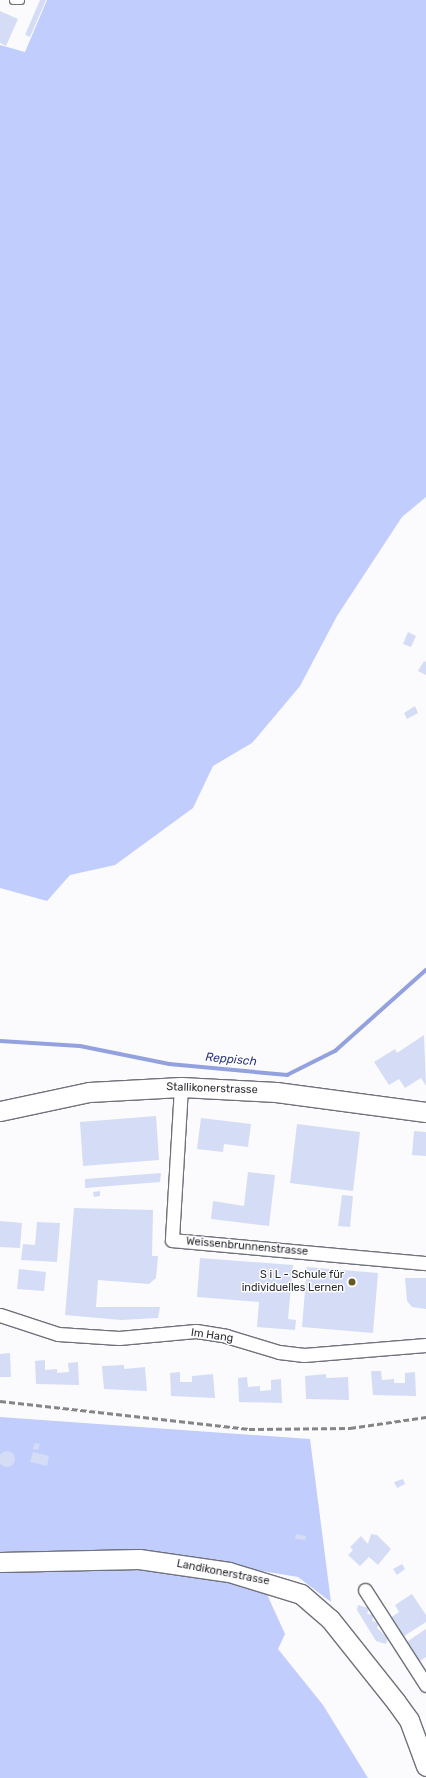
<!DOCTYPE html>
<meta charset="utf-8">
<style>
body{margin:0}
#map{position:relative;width:426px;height:1778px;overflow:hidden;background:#fbfbfe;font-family:Rubik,sans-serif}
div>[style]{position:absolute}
.green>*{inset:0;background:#c1cdfd}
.stream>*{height:4px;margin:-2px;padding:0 2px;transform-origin:2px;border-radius:2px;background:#93a1de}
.building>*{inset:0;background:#d5dcf5}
.round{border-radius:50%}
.roads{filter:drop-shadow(1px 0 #6f717c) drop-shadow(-1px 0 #6f717c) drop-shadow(0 1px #6f717c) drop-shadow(0 -1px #6f717c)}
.lane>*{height:7px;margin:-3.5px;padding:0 3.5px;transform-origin:3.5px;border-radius:3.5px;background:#fff}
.street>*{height:13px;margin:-6.5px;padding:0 6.5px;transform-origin:6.5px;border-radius:6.5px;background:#fff}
.secondary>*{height:19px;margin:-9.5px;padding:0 9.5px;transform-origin:9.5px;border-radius:9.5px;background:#fff}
.rail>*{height:3px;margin-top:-1.5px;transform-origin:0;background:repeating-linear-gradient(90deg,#858589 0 6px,transparent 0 9px)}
.dots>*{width:11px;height:11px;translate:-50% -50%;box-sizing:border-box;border:2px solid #fff;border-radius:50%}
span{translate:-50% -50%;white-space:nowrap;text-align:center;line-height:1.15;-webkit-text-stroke:3px #fff;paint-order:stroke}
.street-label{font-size:11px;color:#2b2c31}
.poi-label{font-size:11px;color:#2b2c31}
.right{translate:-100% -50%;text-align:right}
.water-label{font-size:12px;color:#2e367e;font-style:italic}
</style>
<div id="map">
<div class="green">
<div style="clip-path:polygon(47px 0,426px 0,426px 497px,402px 517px,337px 616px,300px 686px,252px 743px,213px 766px,193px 808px,115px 865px,70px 875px,47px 901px,0 888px,0 45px,25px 52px)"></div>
<div style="clip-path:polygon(0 1417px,310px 1439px,331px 1602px,298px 1577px,256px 1570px,285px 1634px,278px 1649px,323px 1705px,368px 1778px,0 1778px)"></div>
</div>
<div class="stream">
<div style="left:0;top:1041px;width:80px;rotate:3.6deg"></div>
<div style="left:80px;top:1046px;width:91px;rotate:11.4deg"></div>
<div style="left:169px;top:1064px;width:119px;rotate:5.3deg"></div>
<div style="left:287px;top:1075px;width:54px;rotate:-26.6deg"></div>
<div style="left:335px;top:1051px;width:122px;rotate:-41.7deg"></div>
</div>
<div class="building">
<div style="clip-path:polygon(40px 0,46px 0,30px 37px,25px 35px)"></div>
<div style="clip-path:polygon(0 11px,18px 19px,6px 46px,0 43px)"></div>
<div style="clip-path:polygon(408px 632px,416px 636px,411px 647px,403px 644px)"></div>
<div style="clip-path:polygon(424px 661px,426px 662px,426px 675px,418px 671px)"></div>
<div style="clip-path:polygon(415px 706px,418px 713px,407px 719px,404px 713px)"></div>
<div style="clip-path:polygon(424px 1035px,426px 1086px,421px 1078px,405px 1088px,399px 1079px,389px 1085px,374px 1062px,395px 1049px,397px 1053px)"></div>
<div style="clip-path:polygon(156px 1116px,159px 1160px,83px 1166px,80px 1122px)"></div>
<div style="clip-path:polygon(201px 1118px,251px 1124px,248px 1147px,224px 1144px,223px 1152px,197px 1149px)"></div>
<div style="clip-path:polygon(297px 1124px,360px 1132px,353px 1191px,290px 1183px)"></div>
<div style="clip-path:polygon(414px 1131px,426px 1132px,426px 1156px,412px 1155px)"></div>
<div style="clip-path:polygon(248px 1172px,275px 1175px,269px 1226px,211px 1219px,213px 1201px,244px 1206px)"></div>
<div style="clip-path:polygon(161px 1173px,160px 1182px,85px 1188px,85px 1179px)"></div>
<div style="clip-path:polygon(100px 1191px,100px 1196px,94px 1197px,93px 1192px)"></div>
<div style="clip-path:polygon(342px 1195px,353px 1196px,350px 1227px,338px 1226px)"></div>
<div style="clip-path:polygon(74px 1208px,153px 1210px,152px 1256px,158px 1256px,156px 1278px,149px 1284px,98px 1280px,96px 1307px,160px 1307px,158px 1318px,121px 1320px,65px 1315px)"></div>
<div style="clip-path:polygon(0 1221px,22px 1223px,20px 1248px,0 1247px)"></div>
<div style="clip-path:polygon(37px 1222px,60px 1223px,57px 1262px,21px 1260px,23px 1244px,35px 1245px)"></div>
<div style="clip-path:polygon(200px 1258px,293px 1265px,288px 1319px,296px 1320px,295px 1330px,257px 1327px,259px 1302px,197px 1297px)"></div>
<div style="clip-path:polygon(307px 1267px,378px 1273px,373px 1333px,302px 1327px)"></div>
<div style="clip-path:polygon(19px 1269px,46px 1272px,44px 1291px,17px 1289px)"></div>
<div style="clip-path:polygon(405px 1278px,426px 1278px,426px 1309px,412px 1307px,407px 1301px)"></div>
<div style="clip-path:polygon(10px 1353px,11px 1377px,0 1377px,0 1354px)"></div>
<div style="clip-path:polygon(45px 1360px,45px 1370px,57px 1369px,57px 1373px,69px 1372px,68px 1363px,78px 1362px,79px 1385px,36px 1384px,35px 1361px)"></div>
<div style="clip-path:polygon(124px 1365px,124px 1369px,145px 1367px,147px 1391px,104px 1389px,102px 1366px)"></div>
<div style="clip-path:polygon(371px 1371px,381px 1371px,382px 1380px,394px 1379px,394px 1383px,405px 1383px,405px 1373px,415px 1372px,416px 1396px,373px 1395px)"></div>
<div style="clip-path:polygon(180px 1372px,180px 1382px,192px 1382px,192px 1376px,213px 1374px,215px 1398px,171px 1396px,170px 1373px)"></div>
<div style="clip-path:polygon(326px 1374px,326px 1378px,348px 1377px,349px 1400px,306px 1399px,305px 1376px)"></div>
<div style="clip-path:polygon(247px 1377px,248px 1387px,260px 1386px,260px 1391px,271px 1390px,271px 1380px,281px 1379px,282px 1403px,239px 1402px,238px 1378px)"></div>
<div style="clip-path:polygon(35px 1443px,40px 1444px,38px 1450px,33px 1449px)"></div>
<div class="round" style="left:-1px;top:1451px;width:16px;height:16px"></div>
<div style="clip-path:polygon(33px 1452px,49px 1456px,47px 1466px,30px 1462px)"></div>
<div style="clip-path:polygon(403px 1479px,405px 1484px,397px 1488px,394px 1482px)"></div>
<div style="clip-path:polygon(296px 1534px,306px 1536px,305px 1540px,295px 1539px)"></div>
<div style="clip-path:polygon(371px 1534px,377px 1535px,391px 1549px,378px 1565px,369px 1557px,360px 1566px,348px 1555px,353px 1550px,350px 1547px,361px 1536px,368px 1544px)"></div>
<div style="clip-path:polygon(402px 1564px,405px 1569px,397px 1575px,393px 1569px)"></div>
<div style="clip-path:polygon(412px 1594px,426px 1615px,426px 1622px,401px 1638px,389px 1619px,399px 1612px,395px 1605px)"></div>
<div style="clip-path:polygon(358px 1605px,369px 1608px,367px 1614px,374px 1615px,372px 1621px,379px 1623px,377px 1628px,388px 1638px,386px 1644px,376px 1641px,357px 1610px)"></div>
<div style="clip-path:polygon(426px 1629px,426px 1657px,417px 1663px,405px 1643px)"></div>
</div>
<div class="roads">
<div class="lane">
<div style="left:13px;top:0;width:7px"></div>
</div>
<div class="street">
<div style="left:181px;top:1087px;width:153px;rotate:93.4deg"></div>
<div style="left:172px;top:1240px;width:255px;rotate:5.2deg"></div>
<div style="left:0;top:1315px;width:61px;rotate:18.1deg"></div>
<div style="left:58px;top:1334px;width:61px;rotate:3.8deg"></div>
<div style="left:119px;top:1338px;width:77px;rotate:-5.2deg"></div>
<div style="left:196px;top:1331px;width:30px;rotate:9deg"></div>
<div style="left:226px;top:1336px;width:55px;rotate:16.8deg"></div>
<div style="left:279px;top:1352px;width:25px;rotate:7deg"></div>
<div style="left:304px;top:1355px;width:122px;rotate:-4.7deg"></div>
<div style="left:365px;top:1590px;width:113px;rotate:57.3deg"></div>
</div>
<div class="secondary">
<div style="left:0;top:1111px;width:91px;rotate:-12.1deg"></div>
<div style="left:89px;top:1092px;width:92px;rotate:-3.1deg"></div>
<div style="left:181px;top:1087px;width:95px;rotate:3deg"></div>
<div style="left:276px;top:1092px;width:151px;rotate:7.6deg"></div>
<div style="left:0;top:1562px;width:139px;rotate:-1.2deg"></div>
<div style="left:139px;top:1559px;width:91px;rotate:8.2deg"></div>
<div style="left:229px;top:1572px;width:75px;rotate:17deg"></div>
<div style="left:301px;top:1594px;width:38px;rotate:41deg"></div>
<div style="left:330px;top:1619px;width:106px;rotate:51.5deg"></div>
<div style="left:396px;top:1702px;width:22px;rotate:54deg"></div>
<div style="left:409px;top:1720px;width:49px;rotate:69.7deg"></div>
</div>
</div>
<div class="rail">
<div style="left:0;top:1401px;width:251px;rotate:6.4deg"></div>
<div style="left:249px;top:1429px;width:101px;rotate:-0.6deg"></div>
<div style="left:350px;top:1428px;width:77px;rotate:-8.2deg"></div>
</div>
<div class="dots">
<div style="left:352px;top:1282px;background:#665825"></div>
</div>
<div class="street-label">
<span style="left:212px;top:1089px;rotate:2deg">Stallikonerstrasse</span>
<span style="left:247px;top:1247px;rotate:5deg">Weissenbrunnenstrasse</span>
<span style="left:212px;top:1336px;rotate:8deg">Im Hang</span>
<span style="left:223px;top:1573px;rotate:11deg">Landikonerstrasse</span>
</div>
<div class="poi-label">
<span class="right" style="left:344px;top:1282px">S i L - Schule für<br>individuelles Lernen</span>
</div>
<div class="water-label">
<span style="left:231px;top:1060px;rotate:5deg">Reppisch</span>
</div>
</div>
